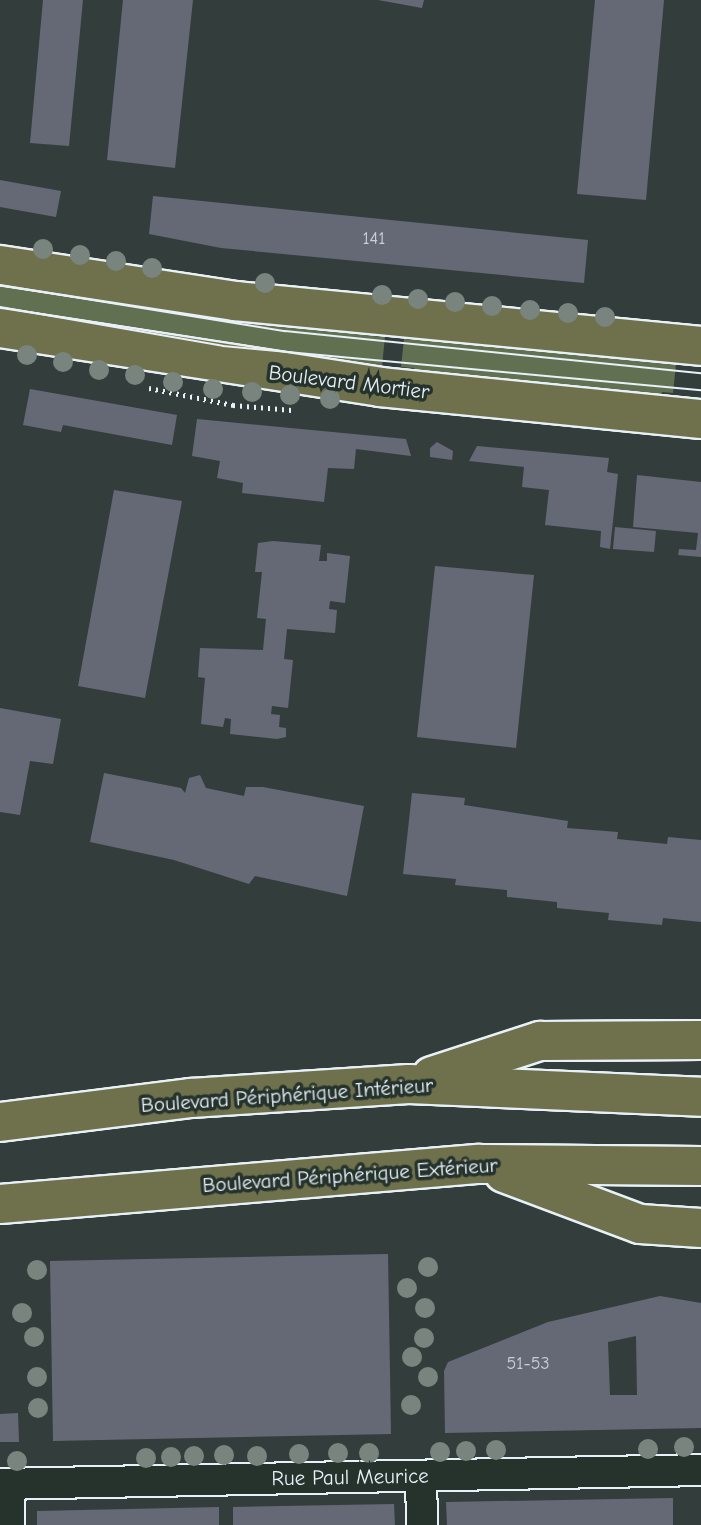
<!DOCTYPE html>
<meta charset="utf-8">
<style>
body{margin:0}
#map{position:relative;width:701px;height:1525px;overflow:hidden;background:#333e3c;font-family:"Comic Neue",sans-serif}
div>[style]{position:absolute}
.green>*{inset:0;background:#617051}
.building>*{inset:0;background:#656976}
.path>*{height:4.5px;margin-top:-2.25px;transform-origin:0;background:repeating-linear-gradient(90deg,#e8f1f8 0 2px,transparent 0 7px)}
.roads{filter:drop-shadow(2px 0 #e8f1f8) drop-shadow(-2px 0 #e8f1f8) drop-shadow(0 2px #e8f1f8) drop-shadow(0 -2px #e8f1f8)}
.street>*{height:30px;margin:-15px;padding:0 15px;transform-origin:15px;border-radius:15px;background:#26332d}
.primary>*{height:38px;margin:-19px;padding:0 19px;transform-origin:19px;border-radius:19px;background:#6e714b}
.highway>*{height:38px;margin:-19px;padding:0 19px;transform-origin:19px;border-radius:19px;background:#6e714b}
.tram>*{height:2px;margin:-1px;padding:0 1px;transform-origin:1px;border-radius:1px;background:#e8f1f8}
.trees>*{width:20px;height:20px;margin:-10px;border-radius:50%;background:#79847f}
span{translate:-50% -50%;white-space:nowrap;text-align:center;line-height:1.15;-webkit-text-stroke:7px #26332d;paint-order:stroke}
.number-label{font-size:18px;color:#c7cfd8}
.number-label span{-webkit-text-stroke-width:0}
.street-label{font-size:21px;color:#e8f1f8}
</style>
<div id="map">
<div class="green">
<div style="clip-path:polygon(0 278px,372px 329px,372px 336px,385px 337px,382px 366px,369px 365px,368px 371px,0 314px)"></div>
<div style="clip-path:polygon(417px 334px,664px 357px,664px 363px,676px 364px,673px 393px,662px 392px,661px 399px,413px 375px,414px 368px,401px 367px,404px 339px,417px 340px)"></div>
</div>
<div class="building">
<div style="clip-path:polygon(43px 0,83px 0,69px 146px,30px 143px)"></div>
<div style="clip-path:polygon(123px 0,193px 0,175px 168px,107px 160px)"></div>
<div style="clip-path:polygon(378px 0,424px 0,422px 8px)"></div>
<div style="clip-path:polygon(595px 0,664px 0,646px 200px,577px 194px)"></div>
<div style="clip-path:polygon(0 180px,61px 191px,56px 217px,0 207px)"></div>
<div style="clip-path:polygon(153px 196px,588px 240px,584px 283px,221px 248px,149px 234px)"></div>
<div style="clip-path:polygon(30px 389px,177px 415px,172px 445px,63px 425px,61px 432px,23px 425px)"></div>
<div style="clip-path:polygon(197px 419px,406px 439px,411px 456px,356px 449px,354px 469px,328px 468px,324px 502px,242px 493px,243px 483px,217px 478px,220px 461px,192px 456px)"></div>
<div style="clip-path:polygon(437px 442px,453px 451px,452px 460px,430px 457px,430px 448px)"></div>
<div style="clip-path:polygon(477px 446px,609px 458px,607px 472px,618px 474px,610px 549px,600px 547px,601px 531px,545px 525px,549px 490px,522px 487px,524px 467px,469px 461px)"></div>
<div style="clip-path:polygon(637px 475px,701px 482px,701px 557px,678px 555px,679px 549px,696px 550px,698px 533px,633px 527px)"></div>
<div style="clip-path:polygon(114px 490px,182px 501px,145px 698px,78px 686px)"></div>
<div style="clip-path:polygon(615px 527px,656px 531px,654px 552px,613px 549px)"></div>
<div style="clip-path:polygon(273px 541px,321px 545px,319px 561px,327px 561px,327px 553px,350px 556px,345px 603px,330px 601px,329px 609px,337px 610px,335px 633px,287px 629px,284px 659px,293px 660px,288px 708px,272px 706px,271px 714px,280px 715px,279px 727px,286px 728px,286px 737px,277px 739px,230px 734px,231px 719px,225px 718px,223px 727px,201px 724px,205px 678px,198px 677px,200px 648px,263px 650px,266px 619px,257px 618px,262px 572px,255px 572px,258px 543px)"></div>
<div style="clip-path:polygon(435px 566px,534px 575px,516px 748px,417px 737px)"></div>
<div style="clip-path:polygon(0 708px,61px 719px,53px 764px,30px 761px,20px 815px,0 812px)"></div>
<div style="clip-path:polygon(104px 773px,181px 788px,185px 793px,189px 778px,200px 775px,206px 788px,244px 796px,246px 787px,263px 787px,364px 806px,347px 896px,255px 876px,249px 884px,174px 860px,90px 842px)"></div>
<div style="clip-path:polygon(412px 793px,465px 798px,464px 805px,568px 821px,567px 828px,618px 832px,617px 839px,667px 844px,668px 837px,701px 840px,701px 922px,663px 918px,662px 925px,608px 920px,609px 913px,557px 908px,557px 902px,507px 897px,507px 890px,455px 885px,456px 879px,403px 874px)"></div>
<div style="clip-path:polygon(388px 1254px,391px 1434px,53px 1441px,50px 1261px)"></div>
<div style="clip-path:polygon(evenodd,660px 1296px,701px 1303px,701px 1428px,445px 1433px,444px 1371px,448px 1362px,548px 1322px,660px 1296px,636px 1336px,637px 1395px,610px 1395px,608px 1342px,636px 1336px)"></div>
<div style="clip-path:polygon(18px 1413px,19px 1442px,0 1442px,0 1414px)"></div>
<div style="clip-path:polygon(673px 1498px,673px 1525px,447px 1525px,446px 1502px)"></div>
<div style="clip-path:polygon(394px 1504px,395px 1525px,233px 1525px,233px 1507px)"></div>
<div style="clip-path:polygon(219px 1507px,219px 1525px,37px 1525px,37px 1511px)"></div>
</div>
<div class="path">
<div style="left:149px;top:388px;width:86px;rotate:11.4deg"></div>
<div style="left:233px;top:405px;width:59px;rotate:4.8deg"></div>
</div>
<div class="roads">
<div class="street">
<div style="left:421px;top:1476px;width:49px;rotate:88.8deg"></div>
<div style="left:0;top:1484px;width:701px;rotate:-1.14deg"></div>
<div style="left:9px;top:1484px;width:41px;rotate:90deg"></div>
</div>
<div class="primary">
<div style="left:0;top:265px;width:238px;rotate:8.7deg"></div>
<div style="left:235px;top:301px;width:468px;rotate:5.5deg"></div>
<div style="left:0;top:328px;width:385px;rotate:8.8deg"></div>
<div style="left:380px;top:387px;width:323px;rotate:5.7deg"></div>
</div>
<div class="highway">
<div style="left:432px;top:1076px;width:114px;rotate:-18deg"></div>
<div style="left:540px;top:1041px;width:161px;rotate:-0.4deg"></div>
<div style="left:0;top:1122px;width:193px;rotate:-7.2deg"></div>
<div style="left:191px;top:1098px;width:218px;rotate:-3.7deg"></div>
<div style="left:409px;top:1084px;width:292px;rotate:2.5deg"></div>
<div style="left:504px;top:1173px;width:145px;rotate:20.6deg"></div>
<div style="left:640px;top:1224px;width:61px;rotate:3.8deg"></div>
<div style="left:0;top:1204px;width:481px;rotate:-4.8deg"></div>
<div style="left:479px;top:1164px;width:222px;rotate:0.5deg"></div>
</div>
</div>
<div class="tram">
<div style="left:0;top:285px;width:289px;rotate:9.2deg"></div>
<div style="left:285px;top:331px;width:418px;rotate:5.8deg"></div>
<div style="left:0;top:307px;width:226px;rotate:9.9deg"></div>
<div style="left:223px;top:346px;width:480px;rotate:5.3deg"></div>
</div>
<div class="trees">
<div style="left:43px;top:249px"></div>
<div style="left:80px;top:255px"></div>
<div style="left:116px;top:261px"></div>
<div style="left:152px;top:268px"></div>
<div style="left:265px;top:283px"></div>
<div style="left:382px;top:295px"></div>
<div style="left:418px;top:299px"></div>
<div style="left:455px;top:302px"></div>
<div style="left:492px;top:306px"></div>
<div style="left:530px;top:310px"></div>
<div style="left:568px;top:313px"></div>
<div style="left:605px;top:317px"></div>
<div style="left:27px;top:355px"></div>
<div style="left:63px;top:362px"></div>
<div style="left:99px;top:370px"></div>
<div style="left:135px;top:375px"></div>
<div style="left:173px;top:382px"></div>
<div style="left:213px;top:389px"></div>
<div style="left:252px;top:392px"></div>
<div style="left:290px;top:395px"></div>
<div style="left:330px;top:399px"></div>
<div style="left:428px;top:1267px"></div>
<div style="left:37px;top:1270px"></div>
<div style="left:407px;top:1288px"></div>
<div style="left:425px;top:1308px"></div>
<div style="left:22px;top:1313px"></div>
<div style="left:34px;top:1337px"></div>
<div style="left:424px;top:1338px"></div>
<div style="left:412px;top:1357px"></div>
<div style="left:37px;top:1377px"></div>
<div style="left:428px;top:1377px"></div>
<div style="left:411px;top:1405px"></div>
<div style="left:38px;top:1408px"></div>
<div style="left:684px;top:1447px"></div>
<div style="left:648px;top:1449px"></div>
<div style="left:496px;top:1450px"></div>
<div style="left:466px;top:1451px"></div>
<div style="left:440px;top:1452px"></div>
<div style="left:338px;top:1453px"></div>
<div style="left:369px;top:1453px"></div>
<div style="left:299px;top:1454px"></div>
<div style="left:224px;top:1455px"></div>
<div style="left:194px;top:1456px"></div>
<div style="left:257px;top:1456px"></div>
<div style="left:171px;top:1457px"></div>
<div style="left:146px;top:1458px"></div>
<div style="left:17px;top:1461px"></div>
</div>
<div class="number-label">
<span style="left:374px;top:239px">141</span>
<span style="left:528px;top:1364px">51-53</span>
</div>
<div class="street-label">
<span style="left:349px;top:382px;rotate:7deg">Boulevard Mortier</span>
<span style="left:287px;top:1095px;rotate:-4deg">Boulevard Périphérique Intérieur</span>
<span style="left:350px;top:1175px;rotate:-4deg">Boulevard Périphérique Extérieur</span>
<span style="left:350px;top:1477px;rotate:-1deg">Rue Paul Meurice</span>
</div>
</div>
